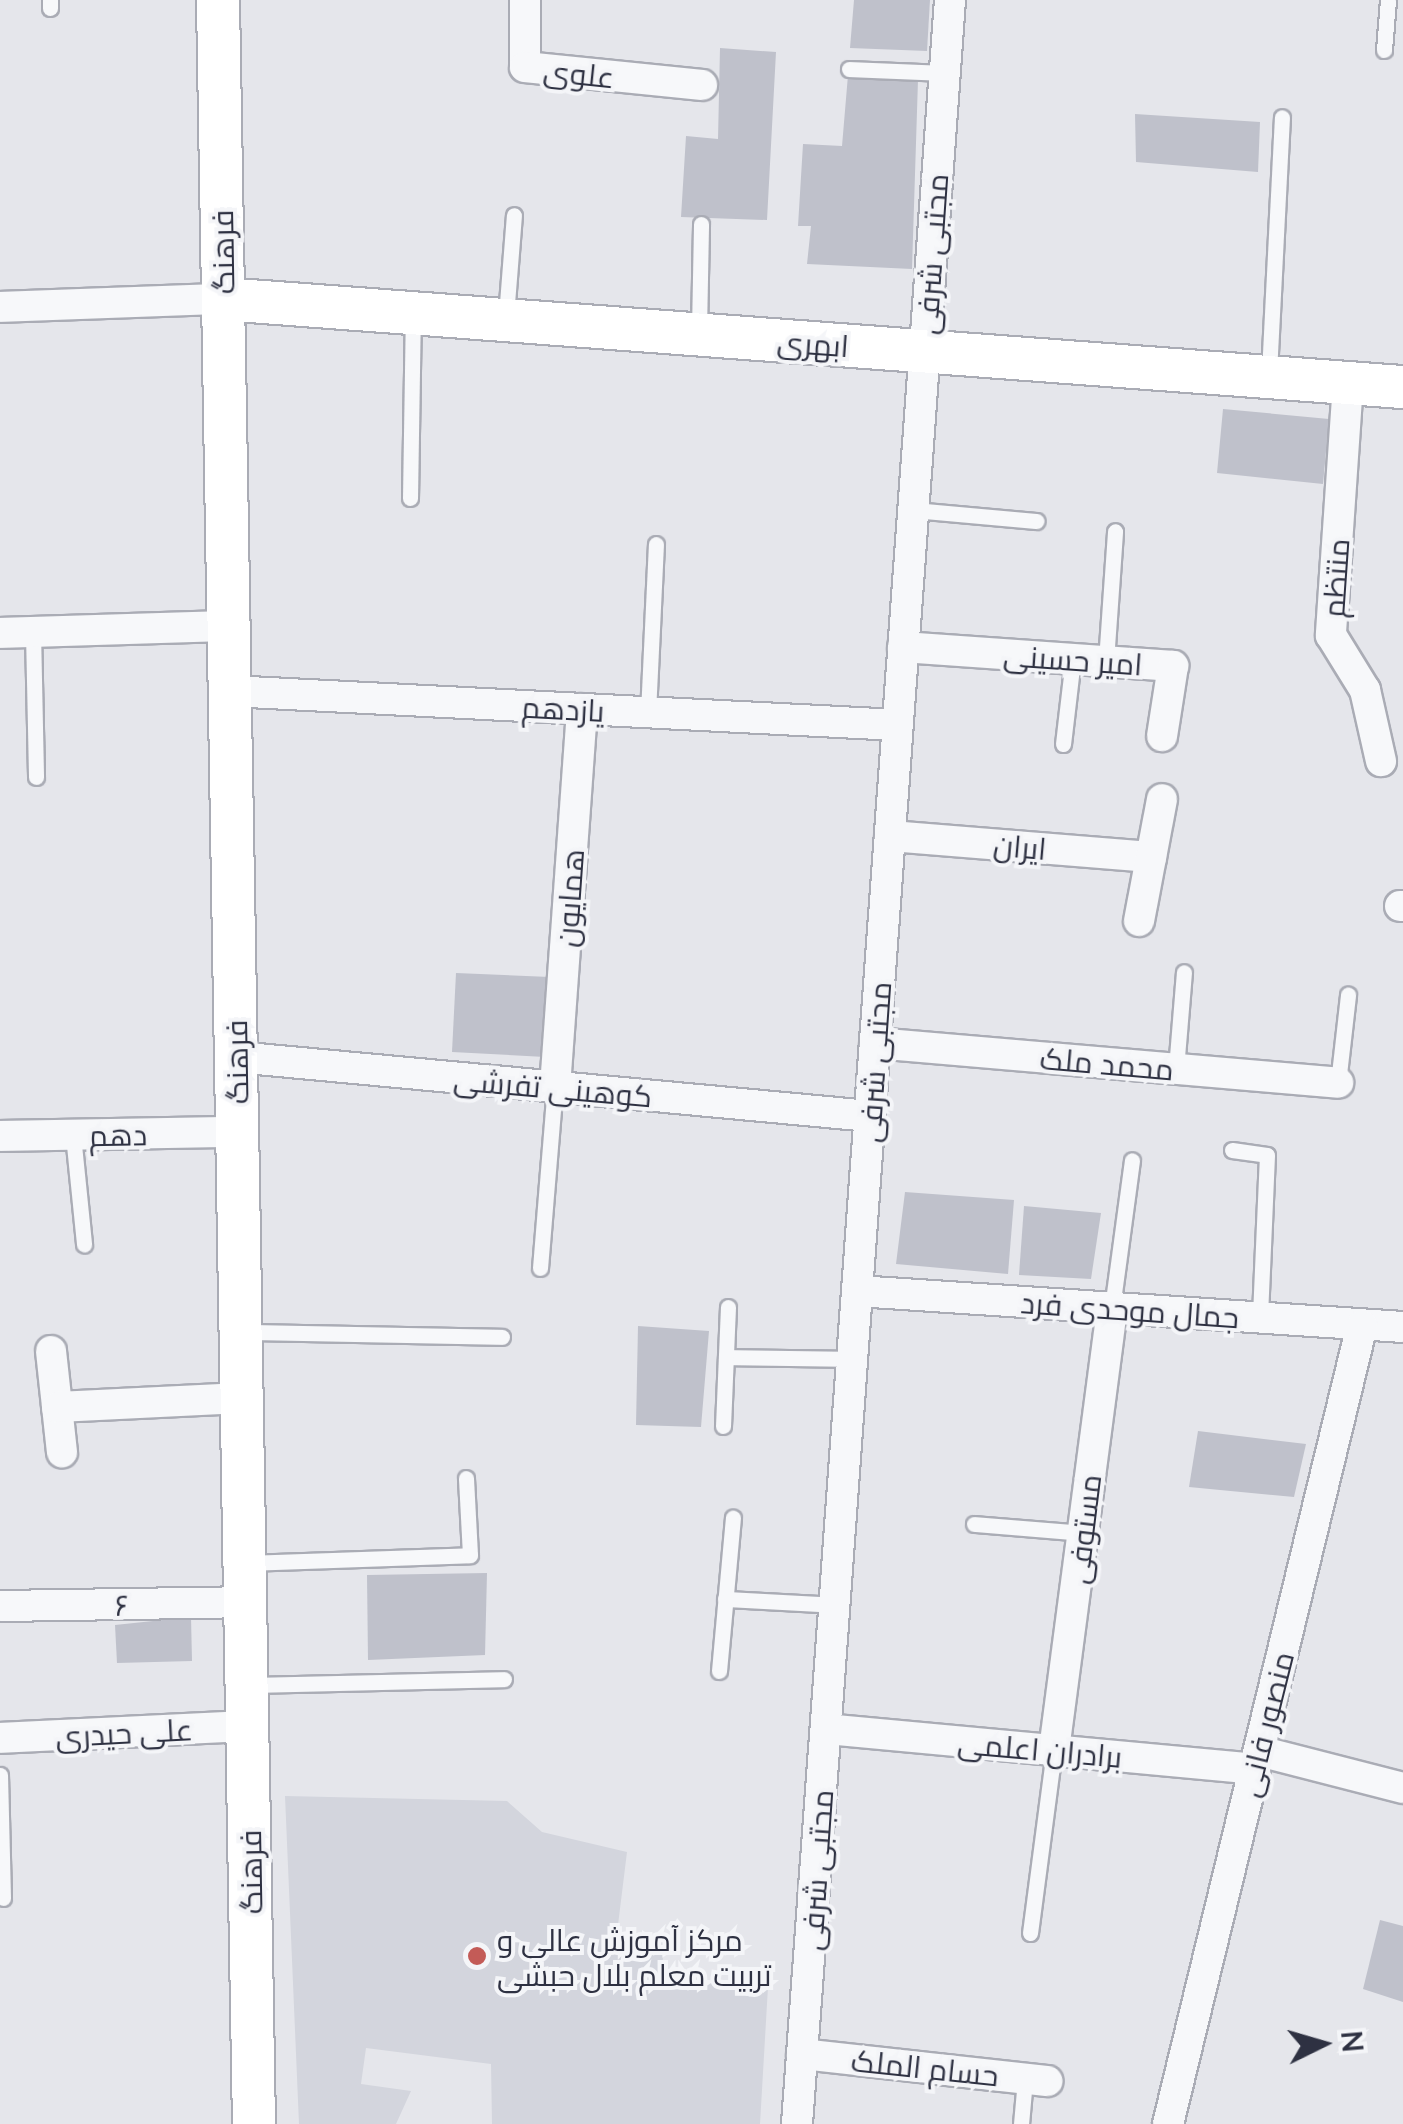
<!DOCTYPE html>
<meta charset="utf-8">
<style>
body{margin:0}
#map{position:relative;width:1403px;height:2124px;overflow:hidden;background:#e5e6eb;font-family:Lato,Cairo,sans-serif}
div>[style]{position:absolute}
.built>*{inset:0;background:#d3d5dd}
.building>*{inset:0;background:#bfc1cb}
.roads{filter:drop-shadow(2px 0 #aaacb5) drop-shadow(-2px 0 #aaacb5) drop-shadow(0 2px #aaacb5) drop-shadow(0 -2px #aaacb5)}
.lane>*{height:15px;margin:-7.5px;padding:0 7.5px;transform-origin:7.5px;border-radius:7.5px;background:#f7f8fa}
.street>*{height:30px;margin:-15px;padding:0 15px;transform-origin:15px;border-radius:15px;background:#f7f8fa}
.secondary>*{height:42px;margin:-21px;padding:0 21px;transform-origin:21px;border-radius:21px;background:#fff}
.dots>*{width:28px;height:28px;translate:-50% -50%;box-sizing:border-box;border:5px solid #f4f5f8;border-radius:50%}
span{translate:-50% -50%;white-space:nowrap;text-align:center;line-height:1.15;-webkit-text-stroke:8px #f4f5f8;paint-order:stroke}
.street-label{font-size:30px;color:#2e3142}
.poi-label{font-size:30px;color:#2e3142}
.left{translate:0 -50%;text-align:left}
.north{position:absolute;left:1273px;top:1994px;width:100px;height:100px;-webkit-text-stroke:8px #f4f5f8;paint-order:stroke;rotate:85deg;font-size:28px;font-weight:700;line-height:40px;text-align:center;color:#2e3142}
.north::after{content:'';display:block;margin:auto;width:35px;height:45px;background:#2e3142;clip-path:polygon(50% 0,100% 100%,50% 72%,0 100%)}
</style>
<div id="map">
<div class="built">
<div style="clip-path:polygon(285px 1796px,507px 1801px,542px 1832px,627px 1852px,617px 1933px,664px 1935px,662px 1977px,768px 1987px,760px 2124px,492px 2124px,491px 2064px,366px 2048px,361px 2084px,411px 2091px,396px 2124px,299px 2124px)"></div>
</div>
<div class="building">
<div style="clip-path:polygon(854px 0,930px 0,927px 51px,850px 48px)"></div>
<div style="clip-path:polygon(720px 48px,776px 52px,767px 220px,681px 217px,686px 136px,718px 139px)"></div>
<div style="clip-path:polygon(848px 75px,918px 80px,912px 269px,807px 264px,811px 226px,798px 226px,803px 144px,842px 146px)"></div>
<div style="clip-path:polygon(1135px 114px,1260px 122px,1258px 172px,1136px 162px)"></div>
<div style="clip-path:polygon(1223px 409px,1329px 419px,1323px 484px,1217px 473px)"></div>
<div style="clip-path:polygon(456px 973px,550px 977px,545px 1057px,452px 1052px)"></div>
<div style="clip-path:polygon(905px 1192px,1014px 1200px,1008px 1274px,896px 1264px)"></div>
<div style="clip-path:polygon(1024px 1206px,1101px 1213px,1091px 1279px,1019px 1275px)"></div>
<div style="clip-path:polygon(638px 1326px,709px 1331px,701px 1427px,636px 1425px)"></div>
<div style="clip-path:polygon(1198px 1431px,1306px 1444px,1294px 1497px,1189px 1487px)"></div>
<div style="clip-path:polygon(487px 1573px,485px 1655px,368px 1660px,367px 1575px)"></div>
<div style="clip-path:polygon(191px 1617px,192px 1661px,117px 1663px,115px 1625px)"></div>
<div style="clip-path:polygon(1380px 1920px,1403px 1926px,1403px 2002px,1363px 1989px)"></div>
</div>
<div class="roads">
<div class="lane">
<div style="left:50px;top:8px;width:8px;rotate:-90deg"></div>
<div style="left:1384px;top:50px;width:50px;rotate:-85.4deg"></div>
<div style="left:849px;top:69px;width:95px;rotate:2.4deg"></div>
<div style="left:506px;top:316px;width:101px;rotate:-85.5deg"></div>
<div style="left:699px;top:330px;width:106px;rotate:-88.9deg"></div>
<div style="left:1269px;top:373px;width:256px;rotate:-87.1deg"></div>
<div style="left:410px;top:498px;width:181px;rotate:-89.1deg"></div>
<div style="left:913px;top:510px;width:124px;rotate:5.1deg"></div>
<div style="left:33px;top:632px;width:145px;rotate:88.8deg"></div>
<div style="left:1106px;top:661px;width:130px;rotate:-86deg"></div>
<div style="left:648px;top:713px;width:169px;rotate:-87.3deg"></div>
<div style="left:1063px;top:744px;width:86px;rotate:-83.3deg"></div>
<div style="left:1176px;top:1069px;width:97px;rotate:-85.3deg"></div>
<div style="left:1338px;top:1083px;width:89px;rotate:-83.5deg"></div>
<div style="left:73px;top:1135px;width:110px;rotate:84.2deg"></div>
<div style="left:1232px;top:1150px;width:35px;rotate:8deg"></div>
<div style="left:1267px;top:1155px;width:163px;rotate:92.5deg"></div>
<div style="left:540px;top:1268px;width:182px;rotate:-85.3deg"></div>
<div style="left:1112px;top:1308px;width:149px;rotate:-82.3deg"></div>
<div style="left:246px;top:1332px;width:256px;rotate:1.1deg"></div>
<div style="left:726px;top:1357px;width:126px;rotate:0.9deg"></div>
<div style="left:723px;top:1426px;width:119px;rotate:-87.6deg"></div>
<div style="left:974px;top:1524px;width:109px;rotate:4.7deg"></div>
<div style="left:246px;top:1563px;width:224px;rotate:-2deg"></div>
<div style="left:470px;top:1555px;width:77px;rotate:-93deg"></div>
<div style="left:725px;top:1599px;width:110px;rotate:3.1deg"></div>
<div style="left:719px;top:1671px;width:154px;rotate:-84.8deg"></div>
<div style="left:248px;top:1685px;width:256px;rotate:-1.3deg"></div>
<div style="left:0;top:1775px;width:123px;rotate:88.6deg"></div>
<div style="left:1030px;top:1933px;width:185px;rotate:-82.5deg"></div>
<div style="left:1021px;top:2124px;width:45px;rotate:-84.9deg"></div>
</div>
<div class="street">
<div style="left:525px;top:0;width:67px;rotate:90deg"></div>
<div style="left:525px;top:67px;width:178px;rotate:5.8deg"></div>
<div style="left:0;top:307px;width:223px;rotate:-2.1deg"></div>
<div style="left:1348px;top:383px;width:253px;rotate:93.9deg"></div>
<div style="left:1331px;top:635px;width:65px;rotate:58.3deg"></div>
<div style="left:1365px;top:690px;width:73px;rotate:77.3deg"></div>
<div style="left:0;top:633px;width:227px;rotate:-1.8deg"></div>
<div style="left:903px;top:647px;width:271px;rotate:4deg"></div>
<div style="left:1173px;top:666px;width:71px;rotate:98.9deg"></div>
<div style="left:229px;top:691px;width:669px;rotate:2.91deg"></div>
<div style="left:890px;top:836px;width:262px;rotate:4.6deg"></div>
<div style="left:1400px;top:906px;width:3px"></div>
<div style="left:1139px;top:921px;width:124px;rotate:-79.3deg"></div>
<div style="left:875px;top:1043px;width:465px;rotate:4.9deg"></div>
<div style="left:236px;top:1057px;width:636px;rotate:5.32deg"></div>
<div style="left:555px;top:1087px;width:379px;rotate:-85.9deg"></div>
<div style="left:0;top:1136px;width:237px;rotate:-1deg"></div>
<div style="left:857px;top:1291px;width:547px;rotate:3.77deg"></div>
<div style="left:51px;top:1351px;width:102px;rotate:83.8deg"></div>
<div style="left:57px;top:1407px;width:185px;rotate:-2.8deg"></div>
<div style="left:0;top:1606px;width:245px;rotate:-0.9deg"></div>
<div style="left:826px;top:1729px;width:431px;rotate:5.3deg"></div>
<div style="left:0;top:1738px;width:247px;rotate:-2.8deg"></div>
<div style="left:1054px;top:1750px;width:446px;rotate:-82.5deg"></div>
<div style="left:1259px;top:1751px;width:149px;rotate:14.4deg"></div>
<div style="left:802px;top:2054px;width:247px;rotate:6.3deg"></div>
<div style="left:797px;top:2124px;width:2130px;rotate:-85.88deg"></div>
<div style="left:1168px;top:2124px;width:822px;rotate:-76.35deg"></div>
</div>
<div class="secondary">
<div style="left:218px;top:0;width:2124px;rotate:89.03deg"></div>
<div style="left:223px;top:299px;width:1183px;rotate:4.27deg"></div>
</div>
</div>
<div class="dots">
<div style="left:477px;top:1956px;background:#c35b57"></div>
</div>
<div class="street-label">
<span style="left:579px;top:73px;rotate:6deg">علوی</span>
<span style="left:222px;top:252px;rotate:-91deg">فرهنگ</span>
<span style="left:931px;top:254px;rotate:-86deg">مجتبی شرفی</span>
<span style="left:813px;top:343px;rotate:4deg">ابهری</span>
<span style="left:1335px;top:578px;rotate:-86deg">منتظم</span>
<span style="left:1073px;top:659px;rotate:4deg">امیر حسینی</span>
<span style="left:563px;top:708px;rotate:3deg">یازدهم</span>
<span style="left:1020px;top:846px;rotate:5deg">ایران</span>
<span style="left:569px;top:898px;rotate:-86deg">همایون</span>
<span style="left:236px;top:1062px;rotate:-91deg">فرهنگ</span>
<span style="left:874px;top:1062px;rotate:-86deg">مجتبی شرفی</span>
<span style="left:1107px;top:1063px;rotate:5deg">محمد ملک</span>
<span style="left:553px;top:1087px;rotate:5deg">کوهینی تفرشی</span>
<span style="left:118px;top:1134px;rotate:-1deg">دهم</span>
<span style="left:1130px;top:1309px;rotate:4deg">جمال موحدی فرد</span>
<span style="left:1083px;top:1529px;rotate:-83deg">مستوفی</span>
<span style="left:122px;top:1604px;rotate:-1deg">۶</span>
<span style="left:1265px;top:1724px;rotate:-76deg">منصور فانی</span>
<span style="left:124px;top:1732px;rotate:-3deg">علی حیدری</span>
<span style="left:1040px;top:1749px;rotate:5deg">برادران اعلمی</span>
<span style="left:816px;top:1870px;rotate:-86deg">مجتبی شرفی</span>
<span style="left:250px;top:1872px;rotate:-91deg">فرهنگ</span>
<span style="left:925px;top:2067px;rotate:6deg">حسام الملک</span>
</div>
<div class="poi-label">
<span class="left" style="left:497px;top:1956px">مرکز آموزش عالی و<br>تربیت معلم بلال حبشی</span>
</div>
<div class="north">N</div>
</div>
